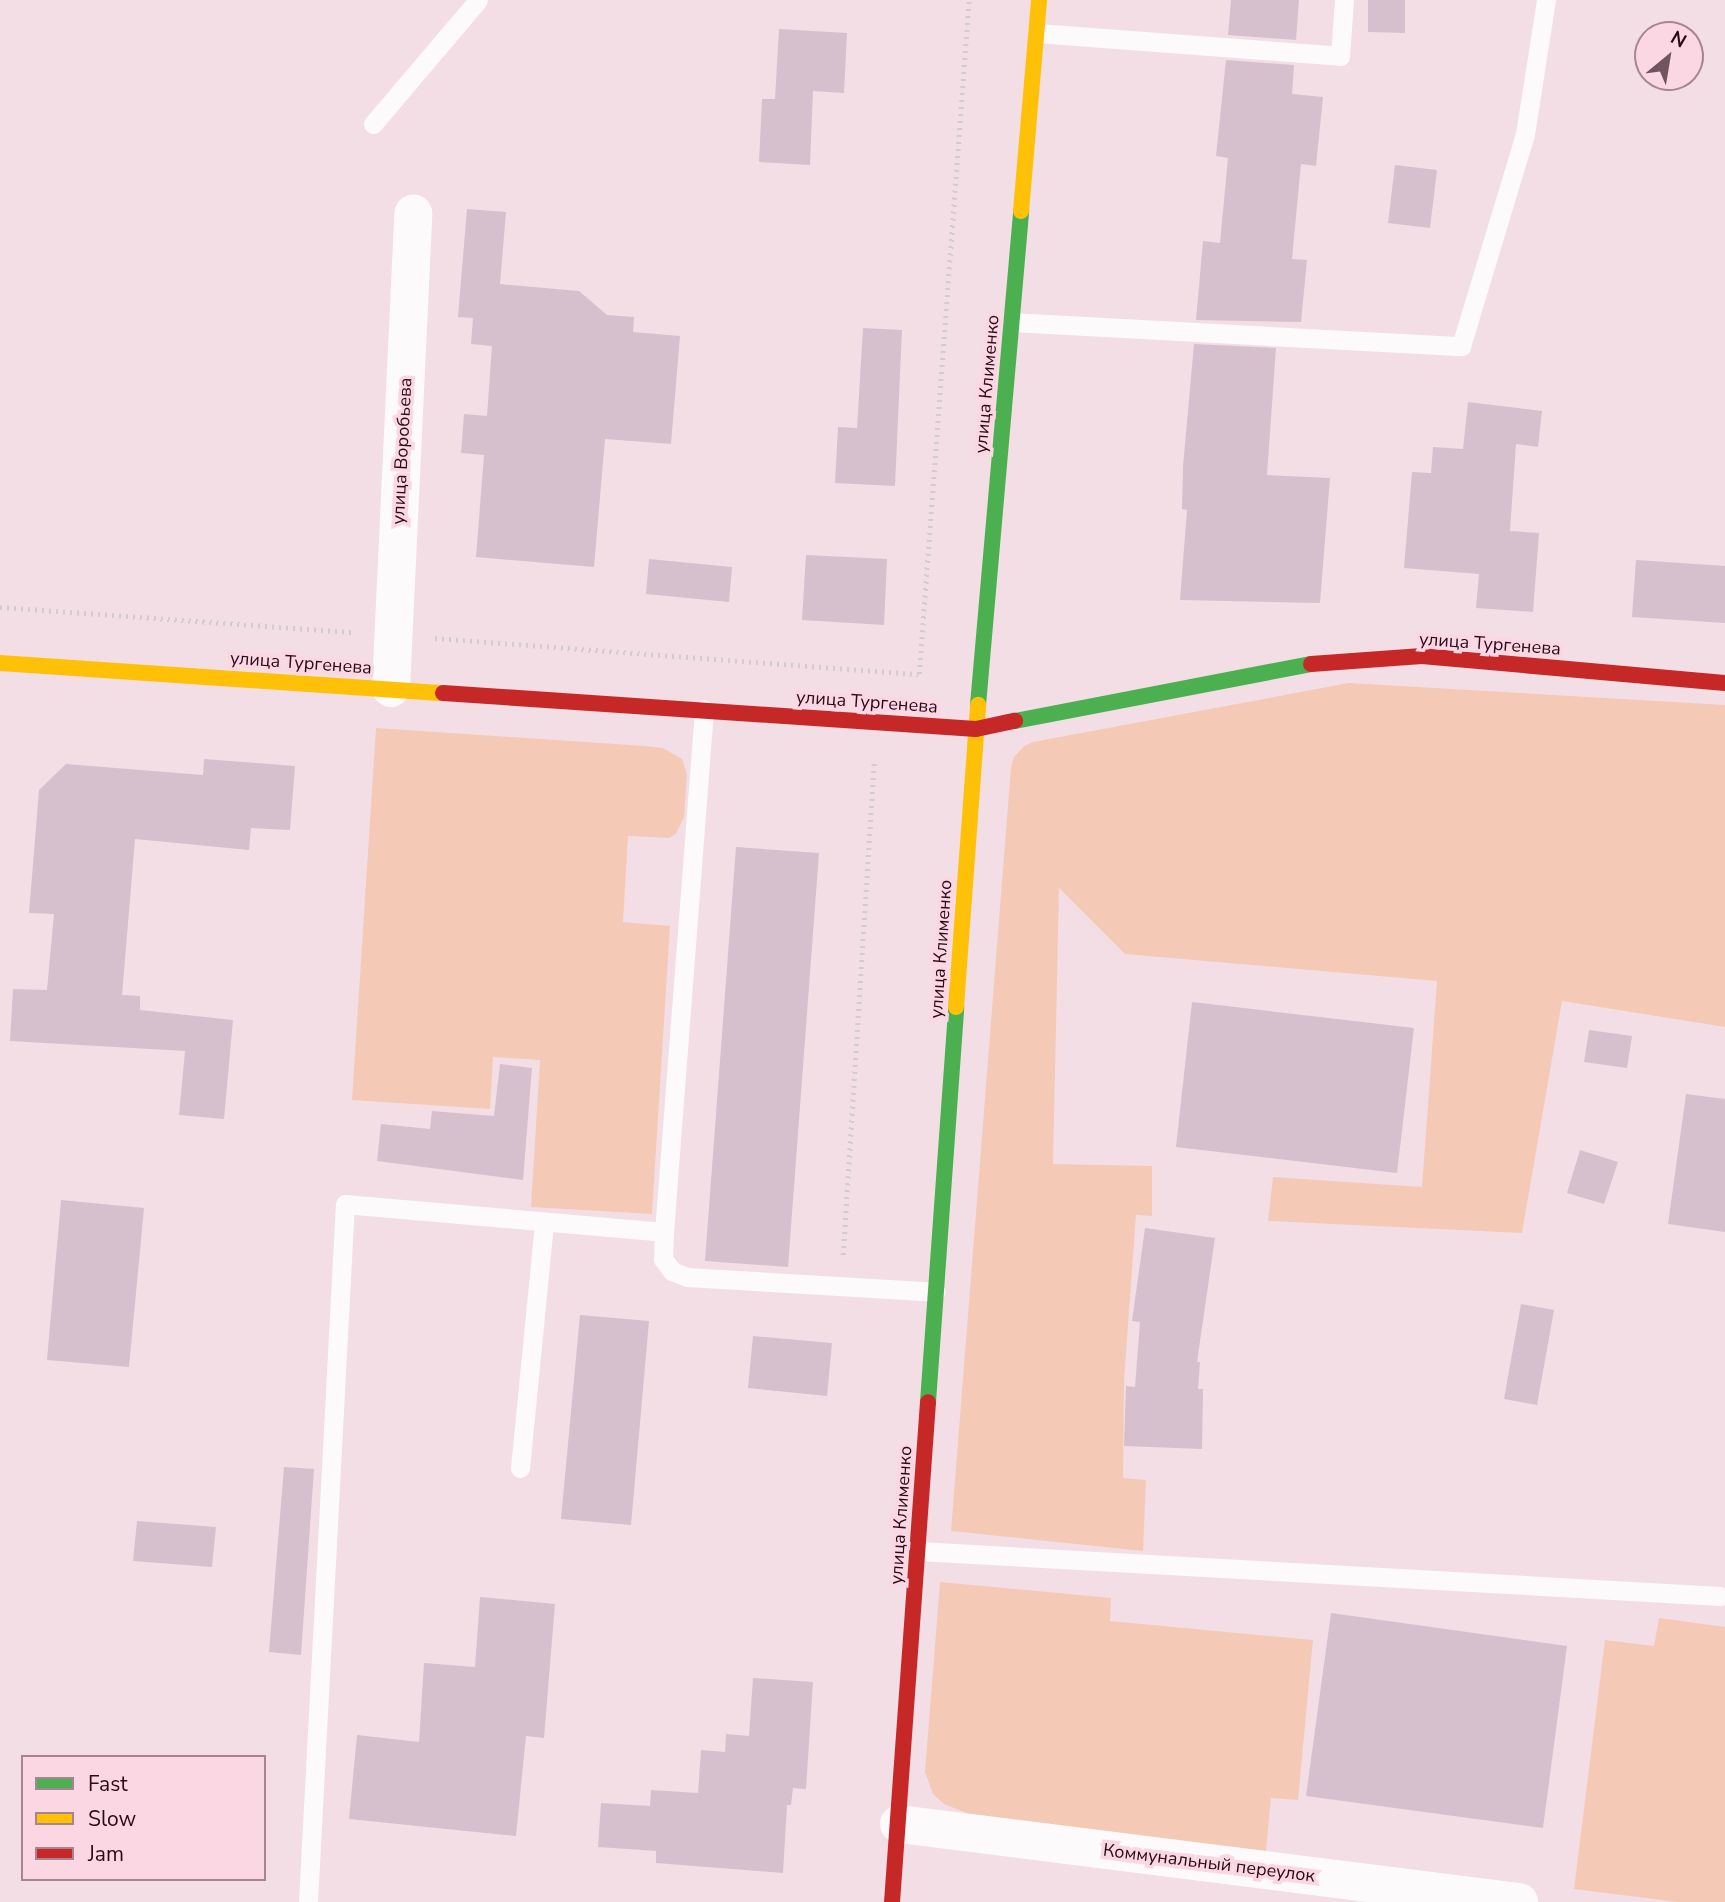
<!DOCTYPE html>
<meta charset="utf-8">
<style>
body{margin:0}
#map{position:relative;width:1725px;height:1902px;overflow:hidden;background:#f3dee6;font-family:"Nunito Sans",sans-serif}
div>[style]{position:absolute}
.green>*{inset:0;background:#f4cab7}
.building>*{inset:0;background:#d6c0cd}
.path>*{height:4.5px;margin-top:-2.25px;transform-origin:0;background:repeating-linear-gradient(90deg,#d3ccce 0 2px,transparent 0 7px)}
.lane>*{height:19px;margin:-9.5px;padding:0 9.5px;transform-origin:9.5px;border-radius:9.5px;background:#fdfafb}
.street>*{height:38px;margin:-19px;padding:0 19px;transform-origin:19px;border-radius:19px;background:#fdfafb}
.fast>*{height:16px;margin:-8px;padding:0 8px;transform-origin:8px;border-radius:8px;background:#4caf50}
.slow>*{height:16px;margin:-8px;padding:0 8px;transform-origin:8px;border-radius:8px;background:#ffc107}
.jam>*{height:16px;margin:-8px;padding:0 8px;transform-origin:8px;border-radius:8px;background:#c62828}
span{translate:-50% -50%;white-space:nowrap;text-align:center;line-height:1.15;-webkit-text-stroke:7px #fbd6e3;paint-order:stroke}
.street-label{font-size:18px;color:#290a17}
.legend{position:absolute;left:21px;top:1755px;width:245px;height:126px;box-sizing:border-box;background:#fbd6e3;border:2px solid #a78491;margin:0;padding:9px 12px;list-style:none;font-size:21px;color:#290a17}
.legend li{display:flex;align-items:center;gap:14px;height:35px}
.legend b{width:35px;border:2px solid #a78491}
.north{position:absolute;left:1634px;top:21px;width:70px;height:70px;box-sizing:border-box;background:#fbd6e3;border:2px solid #a78491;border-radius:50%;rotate:30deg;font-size:19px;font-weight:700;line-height:28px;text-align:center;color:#290a17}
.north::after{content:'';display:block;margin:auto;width:24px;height:32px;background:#70545f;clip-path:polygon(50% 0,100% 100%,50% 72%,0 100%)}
</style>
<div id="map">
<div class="green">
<div style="clip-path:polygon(1349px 683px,1725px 705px,1725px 1027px,1562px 1001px,1522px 1233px,1268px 1221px,1273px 1177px,1422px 1187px,1437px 981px,1125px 954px,1059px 888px,1053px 1164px,1152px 1166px,1152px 1216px,1136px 1215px,1124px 1381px,1123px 1478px,1146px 1480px,1143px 1551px,951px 1531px,1011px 767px,1014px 757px,1024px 746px,1033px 742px)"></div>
<div style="clip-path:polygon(376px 728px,645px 746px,663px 748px,682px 759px,687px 775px,684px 817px,676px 834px,669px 838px,628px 836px,623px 922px,670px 926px,652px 1214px,531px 1207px,540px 1060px,493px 1057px,490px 1109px,352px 1100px)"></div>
<div style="clip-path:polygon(940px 1582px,1111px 1598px,1110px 1621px,1313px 1640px,1298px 1800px,1271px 1798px,1266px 1851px,984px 1820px,944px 1804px,933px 1794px,925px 1772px)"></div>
<div style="clip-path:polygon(1659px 1618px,1725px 1627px,1725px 1902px,1678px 1902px,1574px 1889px,1605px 1640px,1654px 1646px)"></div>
</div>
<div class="building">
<div style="clip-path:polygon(1231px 0,1299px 0,1296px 40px,1228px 35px)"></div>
<div style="clip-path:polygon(1368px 0,1405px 0,1405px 33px,1368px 32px)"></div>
<div style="clip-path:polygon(779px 29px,847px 33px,844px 93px,813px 91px,810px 165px,759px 162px,762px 99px,775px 99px)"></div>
<div style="clip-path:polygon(1226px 60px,1294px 65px,1292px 94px,1323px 97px,1316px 166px,1301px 164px,1292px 259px,1307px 260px,1301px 322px,1196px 320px,1203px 241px,1220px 243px,1228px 158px,1216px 156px)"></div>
<div style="clip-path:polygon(1395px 165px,1437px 170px,1430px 228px,1388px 223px)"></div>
<div style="clip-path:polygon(467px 209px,506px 212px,500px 284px,579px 291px,607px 315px,634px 317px,633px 332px,680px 336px,671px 444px,605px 439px,594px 567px,476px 557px,484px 455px,461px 453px,464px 414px,487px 416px,492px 346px,471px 344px,473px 318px,458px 317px)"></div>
<div style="clip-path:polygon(863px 328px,902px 330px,895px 486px,835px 483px,838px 427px,857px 428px)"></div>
<div style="clip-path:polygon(1194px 344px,1276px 348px,1267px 475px,1330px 478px,1320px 603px,1180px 600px,1187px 510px,1182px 509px,1183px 466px)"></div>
<div style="clip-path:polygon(1468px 402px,1542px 411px,1538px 447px,1516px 444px,1510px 531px,1539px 533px,1533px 612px,1476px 608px,1479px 574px,1404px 568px,1412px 472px,1431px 473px,1433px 447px,1463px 449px)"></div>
<div style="clip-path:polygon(806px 555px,887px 559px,884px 625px,802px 620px)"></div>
<div style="clip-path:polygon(649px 559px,732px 567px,729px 602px,646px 594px)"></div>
<div style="clip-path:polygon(1636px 560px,1725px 566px,1725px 623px,1632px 617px)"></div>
<div style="clip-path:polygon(204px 759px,295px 766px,290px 830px,251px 828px,249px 850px,135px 839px,122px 995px,140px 996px,140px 1010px,233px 1020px,224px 1119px,179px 1115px,185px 1051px,10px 1041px,13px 989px,47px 990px,54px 914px,29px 913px,39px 790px,66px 764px,203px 775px)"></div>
<div style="clip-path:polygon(736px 847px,819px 853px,788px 1267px,705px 1261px)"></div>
<div style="clip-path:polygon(1192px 1002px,1414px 1028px,1397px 1173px,1176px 1147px)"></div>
<div style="clip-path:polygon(1589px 1030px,1632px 1036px,1627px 1068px,1584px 1062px)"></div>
<div style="clip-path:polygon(500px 1064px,532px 1068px,523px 1180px,377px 1161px,381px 1124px,430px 1129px,432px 1111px,494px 1116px)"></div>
<div style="clip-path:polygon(1686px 1094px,1725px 1099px,1725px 1232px,1668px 1224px)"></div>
<div style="clip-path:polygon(1580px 1150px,1618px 1162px,1604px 1204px,1567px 1193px)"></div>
<div style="clip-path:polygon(61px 1200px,144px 1208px,129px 1367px,47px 1360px)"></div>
<div style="clip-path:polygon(1145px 1228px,1215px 1238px,1197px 1362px,1200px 1362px,1198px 1389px,1203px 1389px,1202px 1449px,1124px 1446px,1126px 1386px,1135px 1387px,1140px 1322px,1132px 1321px)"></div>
<div style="clip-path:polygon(1521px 1304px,1554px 1310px,1537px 1405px,1504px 1399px)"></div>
<div style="clip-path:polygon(580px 1315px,649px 1321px,631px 1525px,561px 1519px)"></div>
<div style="clip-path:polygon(753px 1336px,832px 1343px,827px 1396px,748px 1388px)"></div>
<div style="clip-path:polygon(284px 1467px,314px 1469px,301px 1655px,269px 1652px)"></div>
<div style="clip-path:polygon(137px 1521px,216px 1527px,212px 1567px,133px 1561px)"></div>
<div style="clip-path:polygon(480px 1597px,555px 1604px,544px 1738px,526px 1736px,516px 1836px,349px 1819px,357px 1735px,419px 1742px,424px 1663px,475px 1667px)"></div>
<div style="clip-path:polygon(1331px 1613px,1567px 1646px,1543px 1828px,1306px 1796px)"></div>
<div style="clip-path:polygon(753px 1678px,813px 1682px,806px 1789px,793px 1788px,791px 1805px,787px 1805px,783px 1873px,656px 1863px,656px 1851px,598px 1847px,601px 1803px,650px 1806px,651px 1790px,698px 1793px,701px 1750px,725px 1752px,726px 1734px,749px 1736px)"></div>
</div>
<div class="path">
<div style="left:0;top:607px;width:354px;rotate:4.1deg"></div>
<div style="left:435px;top:638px;width:485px;rotate:4.3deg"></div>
<div style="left:919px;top:674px;width:676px;rotate:-85.76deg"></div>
<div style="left:843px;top:1255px;width:495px;rotate:-86.4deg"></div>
</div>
<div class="lane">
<div style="left:1037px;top:33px;width:304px;rotate:4.3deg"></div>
<div style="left:1340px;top:56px;width:56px;rotate:-85.9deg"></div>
<div style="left:373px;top:124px;width:162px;rotate:-49.7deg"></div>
<div style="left:1012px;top:322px;width:450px;rotate:3.1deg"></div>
<div style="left:1461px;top:346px;width:221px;rotate:-73.2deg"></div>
<div style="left:1525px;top:134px;width:136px;rotate:-81.1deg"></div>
<div style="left:664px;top:1232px;width:27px;rotate:92deg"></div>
<div style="left:663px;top:1259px;width:15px;rotate:53deg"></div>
<div style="left:672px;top:1271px;width:16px;rotate:22deg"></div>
<div style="left:687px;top:1277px;width:249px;rotate:3.4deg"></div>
<div style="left:520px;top:1468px;width:247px;rotate:-84.4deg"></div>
<div style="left:918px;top:1551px;width:803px;rotate:3.21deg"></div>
<div style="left:308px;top:1902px;width:699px;rotate:-86.97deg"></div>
<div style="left:345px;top:1204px;width:320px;rotate:5deg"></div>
<div style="left:664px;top:1232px;width:524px;rotate:-85.62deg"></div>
</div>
<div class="street">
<div style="left:391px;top:688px;width:475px;rotate:-87.3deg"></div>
<div style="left:899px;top:1824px;width:625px;rotate:7.17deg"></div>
</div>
<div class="fast">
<div style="left:978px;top:705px;width:496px;rotate:-85deg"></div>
<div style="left:1015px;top:721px;width:301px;rotate:-10.9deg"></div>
<div style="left:928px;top:1402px;width:396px;rotate:-85.9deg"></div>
</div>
<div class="slow">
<div style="left:1021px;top:211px;width:212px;rotate:-85.1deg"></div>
<div style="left:0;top:663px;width:444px;rotate:3.9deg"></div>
<div style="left:956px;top:1007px;width:303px;rotate:-85.8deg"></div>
</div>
<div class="jam">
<div style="left:1311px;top:664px;width:111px;rotate:-4.1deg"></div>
<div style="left:1422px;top:656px;width:304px;rotate:5.1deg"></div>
<div style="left:443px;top:693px;width:534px;rotate:3.86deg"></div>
<div style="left:976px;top:729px;width:40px;rotate:-12deg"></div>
<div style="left:892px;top:1902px;width:501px;rotate:-85.88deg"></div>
</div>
<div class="street-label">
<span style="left:987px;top:384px;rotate:-85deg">улица Клименко</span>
<span style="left:402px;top:451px;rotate:-87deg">улица Воробьева</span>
<span style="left:1490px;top:644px;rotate:4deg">улица Тургенева</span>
<span style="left:301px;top:663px;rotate:4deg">улица Тургенева</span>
<span style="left:867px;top:702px;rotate:4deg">улица Тургенева</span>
<span style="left:941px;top:949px;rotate:-86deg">улица Клименко</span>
<span style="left:901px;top:1515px;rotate:-86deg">улица Клименко</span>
<span style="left:1209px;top:1863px;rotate:7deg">Коммунальный переулок</span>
</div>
<ul class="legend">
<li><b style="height:9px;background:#4caf50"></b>Fast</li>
<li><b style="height:9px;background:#ffc107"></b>Slow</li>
<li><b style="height:9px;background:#c62828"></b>Jam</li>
</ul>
<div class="north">N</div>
</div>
